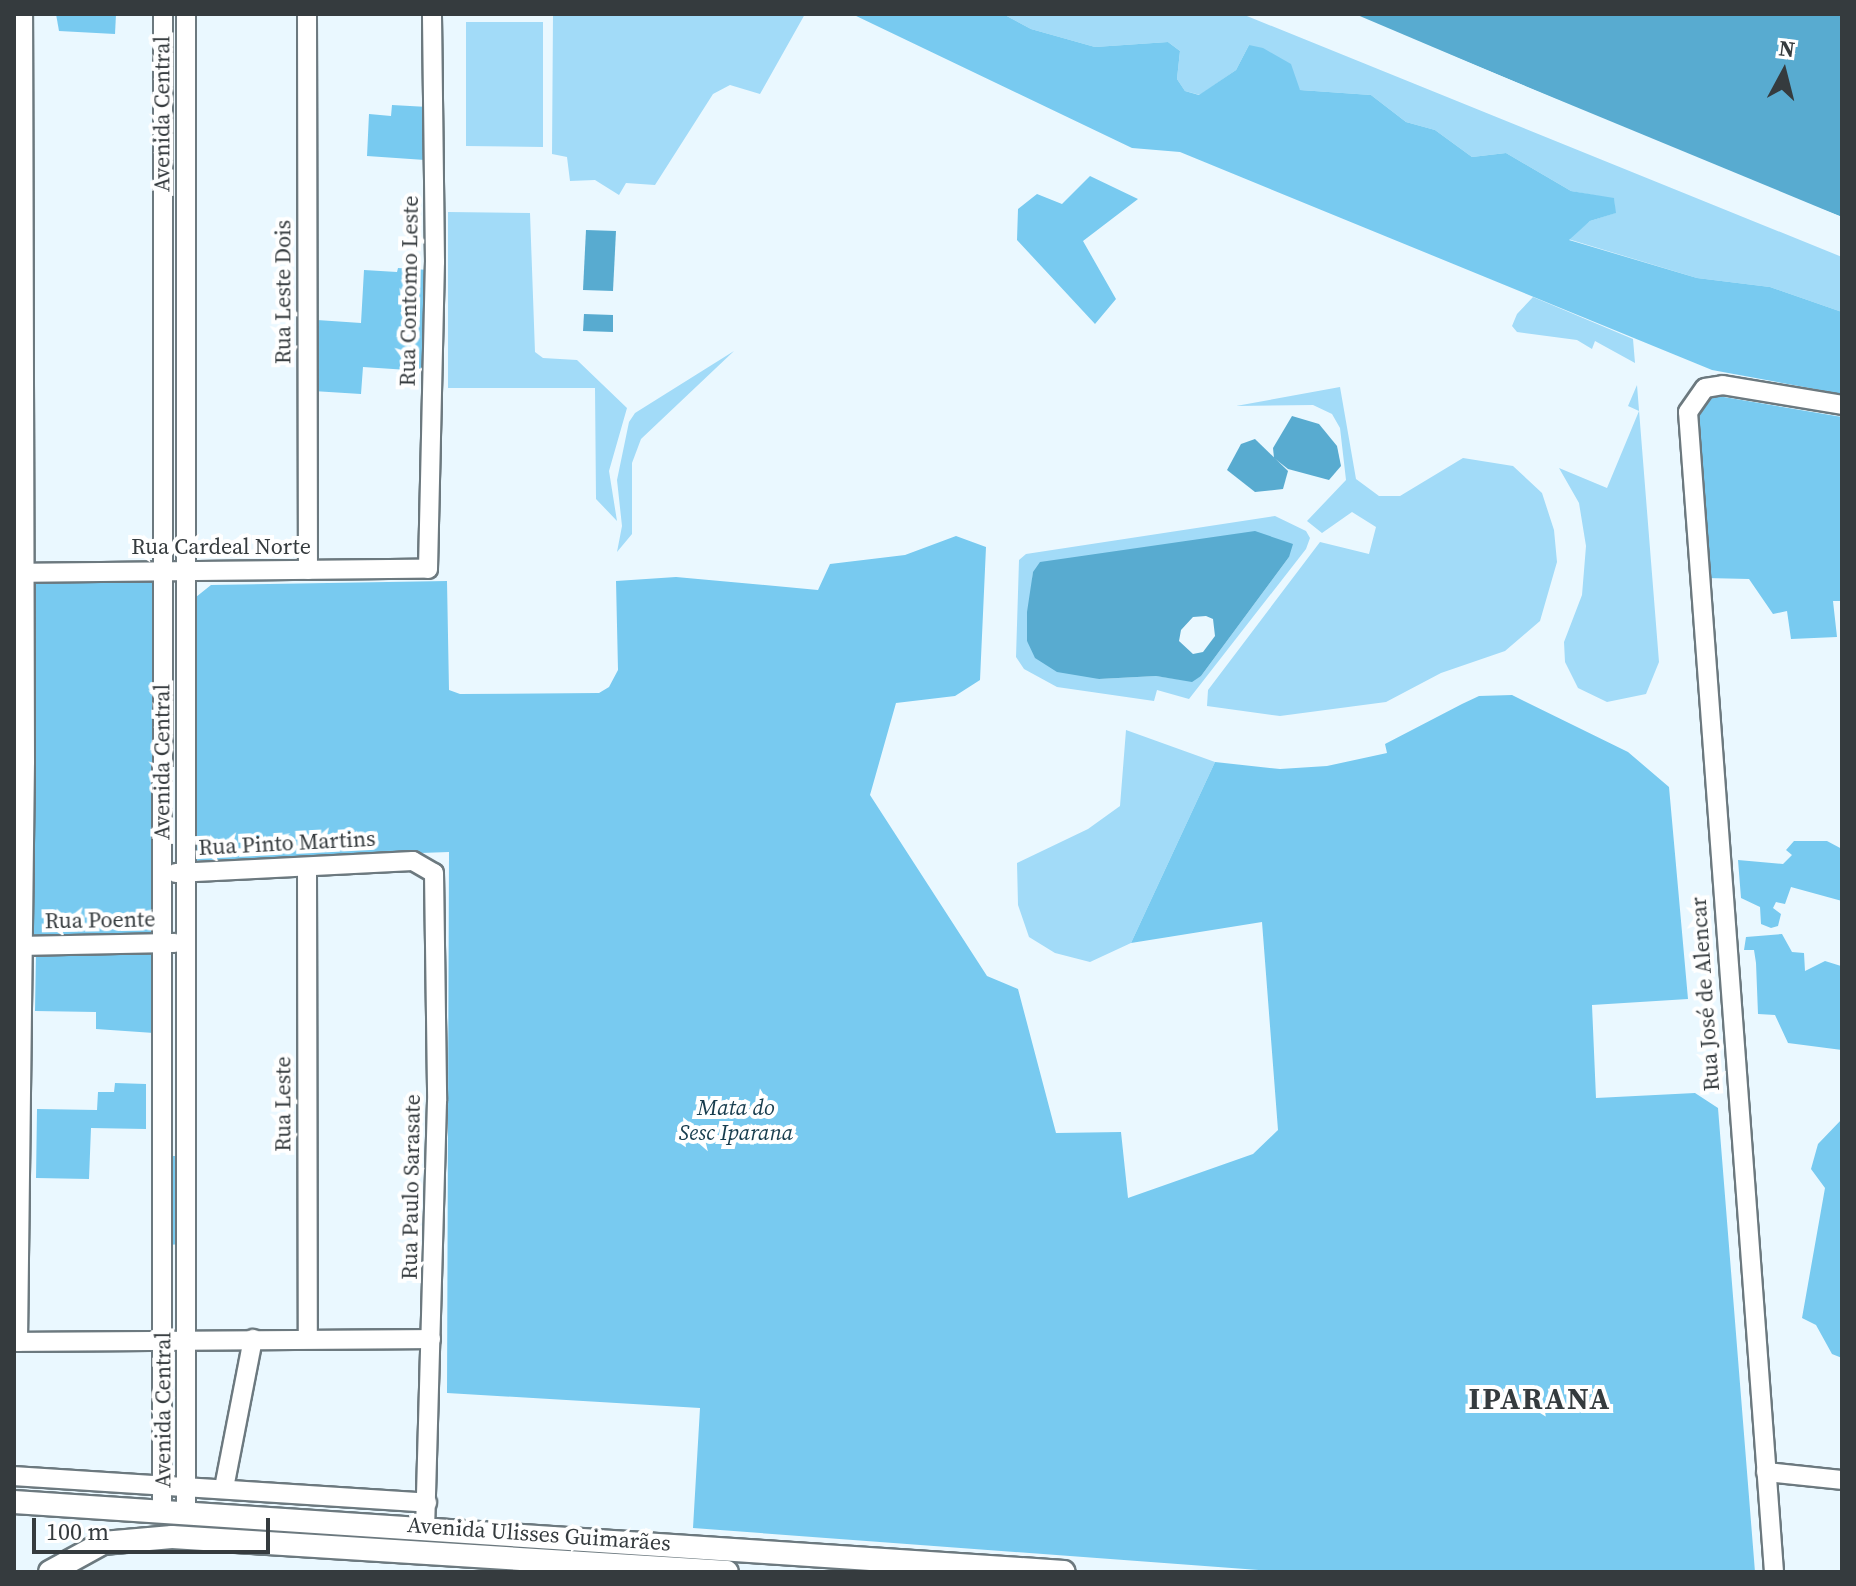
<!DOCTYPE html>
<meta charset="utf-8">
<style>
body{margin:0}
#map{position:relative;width:1856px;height:1586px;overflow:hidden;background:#eaf8ff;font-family:"Source Serif 4",serif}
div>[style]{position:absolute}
.green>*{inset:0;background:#a2dbf8}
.forest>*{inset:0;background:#78caf0}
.water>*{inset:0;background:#58abd0}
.pier>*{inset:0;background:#eaf8ff}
.roads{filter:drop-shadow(2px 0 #6c797f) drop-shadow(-2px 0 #6c797f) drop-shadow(0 2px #6c797f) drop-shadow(0 -2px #6c797f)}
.minor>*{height:18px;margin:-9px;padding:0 9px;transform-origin:9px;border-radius:9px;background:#fff}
.major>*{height:22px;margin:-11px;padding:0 11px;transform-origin:11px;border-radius:11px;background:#fff}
span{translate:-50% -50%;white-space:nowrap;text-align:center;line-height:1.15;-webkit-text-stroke:8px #fff;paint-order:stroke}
.street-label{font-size:22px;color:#353b3e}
.park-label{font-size:22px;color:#173c4d;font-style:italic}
.district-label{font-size:30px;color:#353b3e;font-weight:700;letter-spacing:2px}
.frame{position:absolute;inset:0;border:16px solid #353b3e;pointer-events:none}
.north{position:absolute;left:1744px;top:32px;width:80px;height:80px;-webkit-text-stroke:6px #fff;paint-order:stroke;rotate:7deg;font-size:22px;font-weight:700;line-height:32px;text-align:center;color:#353b3e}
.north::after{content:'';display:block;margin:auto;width:28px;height:36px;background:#353b3e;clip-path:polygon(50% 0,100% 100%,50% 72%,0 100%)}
.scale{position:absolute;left:32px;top:1518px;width:238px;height:36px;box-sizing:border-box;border:4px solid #353b3e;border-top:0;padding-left:10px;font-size:24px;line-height:28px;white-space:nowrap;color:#353b3e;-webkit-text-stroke:6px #fff;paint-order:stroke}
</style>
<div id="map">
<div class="green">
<div style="clip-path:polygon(553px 14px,805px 14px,760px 94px,730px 85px,713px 94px,655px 185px,626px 183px,619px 195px,595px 180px,570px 181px,567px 157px,552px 154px)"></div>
<div style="clip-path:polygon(1003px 14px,1242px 14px,1842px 257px,1842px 312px,1770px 287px,1697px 278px,1568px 239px,1590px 221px,1615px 213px,1614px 199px,1571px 191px,1506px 153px,1472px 157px,1435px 130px,1406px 122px,1371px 95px,1300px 90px,1249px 45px,1236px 70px,1200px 95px,1185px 91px,1177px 79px,1180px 51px,1168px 42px,1095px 47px,1031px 29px)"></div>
<div style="clip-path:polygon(466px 22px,543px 22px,543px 147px,466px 146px)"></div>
<div style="clip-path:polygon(448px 212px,530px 213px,535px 352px,543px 358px,577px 360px,627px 408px,609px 471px,617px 521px,596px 499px,595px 388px,448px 388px)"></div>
<div style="clip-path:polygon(1533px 297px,1633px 339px,1635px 363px,1595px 341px,1592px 349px,1577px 340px,1517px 332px,1512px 326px,1517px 314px)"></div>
<div style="clip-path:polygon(734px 351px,641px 439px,632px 463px,632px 534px,617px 552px,622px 526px,617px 480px,629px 422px,635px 413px)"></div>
<div style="clip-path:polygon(1637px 385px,1659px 662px,1646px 694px,1607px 702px,1578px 688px,1565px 662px,1564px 642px,1582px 595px,1586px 546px,1579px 503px,1559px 468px,1607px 488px,1639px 411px,1628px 406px)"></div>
<div style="clip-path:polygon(1340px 387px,1356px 479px,1379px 496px,1400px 496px,1463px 458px,1513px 466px,1542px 493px,1554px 530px,1557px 562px,1540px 621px,1505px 651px,1441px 673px,1386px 702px,1280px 716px,1207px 706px,1208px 690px,1320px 542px,1369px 554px,1376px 527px,1352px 512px,1322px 533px,1307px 521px,1346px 480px,1340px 428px,1332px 414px,1313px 405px,1236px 406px)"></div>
<div style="clip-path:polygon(evenodd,1275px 516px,1306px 531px,1310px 538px,1306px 549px,1189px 699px,1157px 690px,1154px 701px,1057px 687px,1024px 669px,1016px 657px,1019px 560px,1026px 554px,1275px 516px,1289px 557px,1201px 676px,1191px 681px,1156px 676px,1099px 679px,1027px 641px,1033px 572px,1289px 557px)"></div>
<div style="clip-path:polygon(1126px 730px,1215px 762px,1131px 943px,1090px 962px,1055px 953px,1029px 937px,1018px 905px,1017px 863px,1088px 829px,1120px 806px)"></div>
</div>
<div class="forest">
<div style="clip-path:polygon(56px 14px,116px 14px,115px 34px,59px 31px)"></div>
<div style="clip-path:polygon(852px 14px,1003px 14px,1031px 29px,1095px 47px,1168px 42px,1180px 51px,1177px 79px,1185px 91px,1199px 95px,1236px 70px,1249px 45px,1263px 48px,1291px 64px,1300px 90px,1371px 95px,1406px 122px,1435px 130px,1472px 157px,1506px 153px,1571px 191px,1614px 198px,1616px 213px,1590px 221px,1569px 240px,1697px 278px,1770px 287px,1842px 312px,1842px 394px,1712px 370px,1180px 152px,1132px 148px)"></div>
<div style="clip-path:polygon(392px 105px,428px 107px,425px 160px,367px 156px,369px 114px,391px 116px)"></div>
<div style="clip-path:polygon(1090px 176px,1138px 199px,1083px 241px,1116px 299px,1095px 324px,1017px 240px,1018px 209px,1037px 194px,1062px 204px)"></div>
<div style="clip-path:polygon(398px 268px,429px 270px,423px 371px,363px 367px,361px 394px,313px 391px,317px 320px,361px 323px,364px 270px,397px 272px)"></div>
<div style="clip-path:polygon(1712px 395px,1842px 417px,1842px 601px,1833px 601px,1837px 637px,1791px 639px,1787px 611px,1773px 614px,1749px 579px,1706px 578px,1694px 429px,1700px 407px)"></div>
<div style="clip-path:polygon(956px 536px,986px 547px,980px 680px,955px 696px,896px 703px,870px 795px,987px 976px,1018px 989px,1056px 1133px,1121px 1132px,1128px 1198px,1253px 1154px,1278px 1130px,1262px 922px,1131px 943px,1215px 762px,1280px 769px,1327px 766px,1387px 753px,1385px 744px,1462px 704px,1479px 696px,1512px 695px,1628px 752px,1669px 787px,1688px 999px,1592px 1005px,1596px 1098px,1695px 1093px,1718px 1108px,1755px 1572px,1284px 1572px,693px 1528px,700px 1408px,447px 1393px,449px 852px,191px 861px,196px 597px,211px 585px,447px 581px,449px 690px,460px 694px,599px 693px,609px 687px,618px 670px,616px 581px,676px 577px,818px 590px,830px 564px,905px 555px)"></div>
<div style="clip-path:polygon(36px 577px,157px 577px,155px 937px,29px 936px,36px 630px,29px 621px)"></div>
<div style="clip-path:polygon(1794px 841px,1827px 841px,1842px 849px,1842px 901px,1791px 887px,1785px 904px,1776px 902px,1773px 908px,1781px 914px,1778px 926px,1771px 928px,1761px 924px,1760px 907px,1741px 898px,1738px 860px,1783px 864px,1792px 855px,1786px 850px)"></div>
<div style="clip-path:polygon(1782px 934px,1792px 952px,1804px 953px,1805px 971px,1825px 961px,1841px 966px,1842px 1050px,1788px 1043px,1775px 1015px,1758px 1014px,1756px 963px,1754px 950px,1744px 950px,1746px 937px)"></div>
<div style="clip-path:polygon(154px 951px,154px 1033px,96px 1029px,96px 1012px,35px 1011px,36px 953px)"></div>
<div style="clip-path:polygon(115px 1083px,146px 1084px,146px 1129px,91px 1128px,89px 1179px,36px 1178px,37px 1109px,97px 1110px,98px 1092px,114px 1092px)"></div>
<div style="clip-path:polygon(1842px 1119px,1842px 1358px,1832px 1354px,1816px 1325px,1802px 1318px,1825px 1188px,1811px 1169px,1818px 1144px)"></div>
<div style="clip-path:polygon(166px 1156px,183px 1156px,183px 1244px,167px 1245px)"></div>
</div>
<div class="water">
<div style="clip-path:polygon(1355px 14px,1842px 14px,1842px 217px,1753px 183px)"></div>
<div style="clip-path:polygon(586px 230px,616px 231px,613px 291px,583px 290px)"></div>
<div style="clip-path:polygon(584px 314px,613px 315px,613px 332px,583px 331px)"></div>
<div style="clip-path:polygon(1292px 416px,1319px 424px,1337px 446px,1341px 466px,1329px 480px,1288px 469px,1274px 458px,1273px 448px)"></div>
<div style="clip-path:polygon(1255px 439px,1288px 471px,1283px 489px,1255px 492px,1227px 470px,1241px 444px)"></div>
<div style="clip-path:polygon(evenodd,1255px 531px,1293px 544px,1289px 557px,1201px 676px,1192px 682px,1156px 676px,1099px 679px,1057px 672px,1035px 658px,1027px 641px,1027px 612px,1033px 572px,1040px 562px,1255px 531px,1206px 616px,1213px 619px,1215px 636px,1203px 652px,1193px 654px,1179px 641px,1181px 630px,1193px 617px,1206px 616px)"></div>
</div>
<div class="pier">
<div style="clip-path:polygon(1351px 14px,1842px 217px,1842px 221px,1751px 186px)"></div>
</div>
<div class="roads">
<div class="minor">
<div style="left:186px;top:14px;width:1496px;rotate:90deg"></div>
<div style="left:307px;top:14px;width:556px;rotate:89.9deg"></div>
<div style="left:14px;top:573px;width:414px;rotate:-0.6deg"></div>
<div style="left:428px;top:569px;width:307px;rotate:-88.7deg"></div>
<div style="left:435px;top:262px;width:248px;rotate:-90.7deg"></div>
<div style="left:307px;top:868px;width:471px;rotate:89.9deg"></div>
<div style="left:176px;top:873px;width:237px;rotate:-2.9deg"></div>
<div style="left:413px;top:861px;width:24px;rotate:30deg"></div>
<div style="left:434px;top:873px;width:228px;rotate:89.2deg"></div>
<div style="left:437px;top:1101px;width:426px;rotate:91.6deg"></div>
<div style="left:14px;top:946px;width:161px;rotate:-1.1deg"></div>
<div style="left:14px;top:1342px;width:417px;rotate:-0.4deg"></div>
<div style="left:18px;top:1342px;width:580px;rotate:-89.31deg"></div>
<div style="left:25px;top:762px;width:748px;rotate:-90.15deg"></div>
<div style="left:1766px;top:1472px;width:76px;rotate:6deg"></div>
<div style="left:14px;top:1476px;width:414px;rotate:3.7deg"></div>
<div style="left:224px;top:1488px;width:152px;rotate:-79deg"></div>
<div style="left:162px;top:1509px;width:1495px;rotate:-89.96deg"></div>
<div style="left:1774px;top:1572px;width:1163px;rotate:-94.24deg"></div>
<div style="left:1688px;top:412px;width:29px;rotate:-55deg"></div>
<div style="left:1705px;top:388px;width:18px;rotate:-9deg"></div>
<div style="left:1723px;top:385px;width:121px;rotate:9.5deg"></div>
</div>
<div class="major">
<div style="left:14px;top:1502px;width:1052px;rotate:3.81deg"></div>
<div style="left:50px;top:1572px;width:60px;rotate:-28.7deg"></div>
<div style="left:103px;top:1543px;width:69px;rotate:-5deg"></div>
<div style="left:172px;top:1537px;width:556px;rotate:3.61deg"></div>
</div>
</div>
<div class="street-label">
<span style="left:162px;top:114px;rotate:-90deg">Avenida Central</span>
<span style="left:409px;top:291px;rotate:-89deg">Rua Contomo Leste</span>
<span style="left:283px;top:292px;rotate:-90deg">Rua Leste Dois</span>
<span style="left:221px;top:547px">Rua Cardeal Norte</span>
<span style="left:162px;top:762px;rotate:-90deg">Avenida Central</span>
<span style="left:287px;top:843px;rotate:-3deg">Rua Pinto Martins</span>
<span style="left:100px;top:920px;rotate:-1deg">Rua Poente</span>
<span style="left:1705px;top:994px;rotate:-94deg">Rua José de Alencar</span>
<span style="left:283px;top:1104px;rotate:-90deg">Rua Leste</span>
<span style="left:411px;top:1187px;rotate:-89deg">Rua Paulo Sarasate</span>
<span style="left:163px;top:1410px;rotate:-90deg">Avenida Central</span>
<span style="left:539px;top:1534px;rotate:4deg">Avenida Ulisses Guimarães</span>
</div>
<div class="park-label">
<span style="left:736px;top:1120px">Mata do<br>Sesc Iparana</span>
</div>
<div class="district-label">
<span style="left:1540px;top:1399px">IPARANA</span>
</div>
<div class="frame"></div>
<div class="north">N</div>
<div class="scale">100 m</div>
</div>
